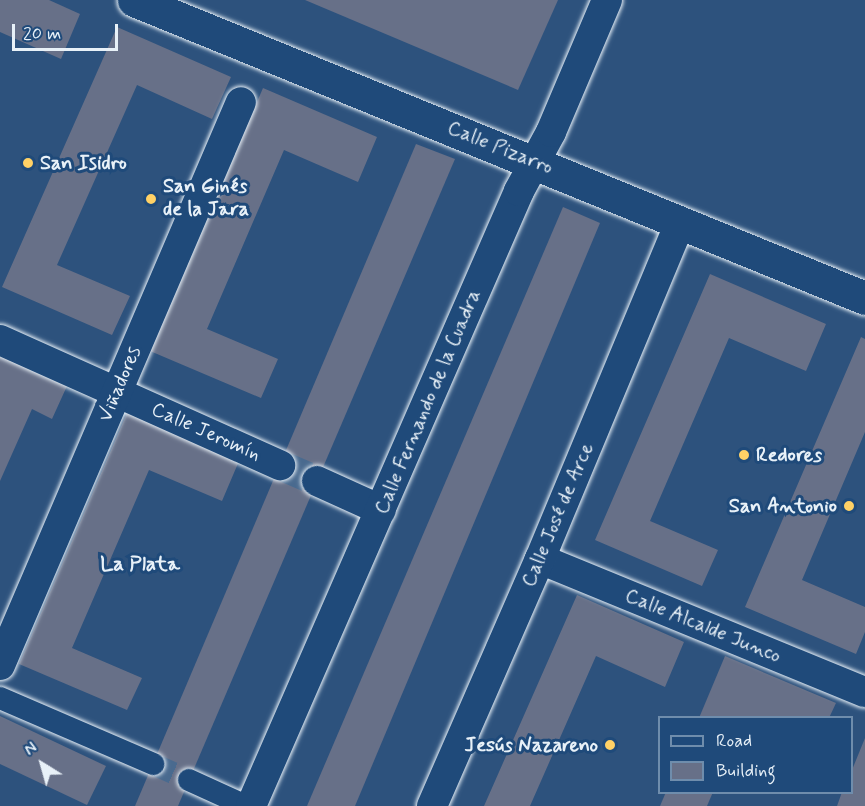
<!DOCTYPE html>
<html>
<head>
<meta charset="utf-8">
<style>
  body { margin:0 }
  #map { position:relative; width:865px; height:806px; overflow:hidden; background:#2d527d; font-family:Mynerve,sans-serif }
  div>[style] { position:absolute }
  .building>* { inset:0; background:#677088 }
  .pedestrian-tunnel>* { height:22px; margin-top:-11px; transform-origin:0; background:repeating-linear-gradient(90deg,#496a8f 0 22px,transparent 0 33px) }
  .minor-tunnel>* { height:30px; margin-top:-15px; transform-origin:0; background:repeating-linear-gradient(90deg,#496a8f 0 30px,transparent 0 45px) }
  .roads { filter:drop-shadow(0 0 2px #e8f1f8) drop-shadow(0 0 2px #e8f1f8) }
  .pedestrian>* { height:22px; margin:-11px; padding:0 11px; transform-origin:11px; border-radius:11px; background:#1f4a7a }
  .minor>* { height:30px; margin:-15px; padding:0 15px; transform-origin:15px; border-radius:15px; background:#1f4a7a }
  .tertiary>* { height:33px; margin:-16.5px; padding:0 16.5px; transform-origin:16.5px; border-radius:16.5px; background:#1f4a7a }
  .dots>* { width:16px; height:16px; translate:-50% -50%; box-sizing:border-box; border:3px solid #1f4a7a; border-radius:50% }
  span { translate:-50% -50%; white-space:nowrap; text-align:center; line-height:1.15; -webkit-text-stroke:6px #1f4a7a; paint-order:stroke }
  .street-label { font-size:20px; color:#e8f1f8 }
  .poi-label { font-size:20px; color:#e8f1f8; font-weight:700 }
  .left { translate:0 -50%; text-align:left }
  .right { translate:-100% -50%; text-align:right }
  .neighbourhood-label { font-size:21px; color:#e8f1f8; font-weight:700 }
  .legend { position:absolute; left:658px; top:716px; width:195px; height:78px; box-sizing:border-box; background:#1f4a7a; border:2px solid #6f8dac; margin:0; padding:8px 10px; list-style:none; font-size:18px; color:#e8f1f8 }
  .legend li { display:flex; align-items:center; gap:12px; height:30px }
  .legend b { width:30px; border:2px solid #6f8dac }
  .north { position:absolute; left:12px; top:734px; width:60px; height:60px; -webkit-text-stroke:4px #1f4a7a; paint-order:stroke; rotate:323deg; font-size:16px; font-weight:700; line-height:24px; text-align:center; color:#e8f1f8 }
  .north::after { content:''; display:block; margin:auto; width:21px; height:27px; background:#e8f1f8; clip-path:polygon(50% 0,100% 100%,50% 72%,0 100%) }
  .scale { position:absolute; left:12px; top:24px; width:106px; height:27px; box-sizing:border-box; border:3px solid #e8f1f8; border-top:0; padding-left:8px; font-size:18px; line-height:21px; white-space:nowrap; color:#e8f1f8; -webkit-text-stroke:4px #1f4a7a; paint-order:stroke }
</style>
</head>
<body>
<div id="map">
  <div class="building">
    <i style="clip-path:polygon(0 0,49px 0,80px 14px,61px 59px,0 32px)"></i>
    <i style="clip-path:polygon(305px 0,558px 0,518px 90px)"></i>
    <i style="clip-path:polygon(117px 27px,231px 77px,212px 119px,137px 85px,57px 265px,130px 296px,112px 335px,2px 287px)"></i>
    <i style="clip-path:polygon(263px 88px,377px 137px,358px 182px,284px 150px,207px 329px,278px 359px,261px 398px,150px 351px)"></i>
    <i style="clip-path:polygon(416px 144px,455px 159px,178px 806px,135px 806px)"></i>
    <i style="clip-path:polygon(563px 207px,600px 223px,355px 806px,307px 806px)"></i>
    <i style="clip-path:polygon(710px 274px,826px 324px,806px 371px,729px 338px,650px 521px,718px 550px,702px 586px,595px 540px)"></i>
    <i style="clip-path:polygon(861px 337px,865px 339px,865px 432px,802px 580px,865px 607px,865px 632px,856px 654px,745px 607px)"></i>
    <i style="clip-path:polygon(0 356px,67px 386px,52px 419px,32px 409px,0 481px)"></i>
    <i style="clip-path:polygon(130px 406px,242px 454px,222px 501px,149px 470px,72px 648px,142px 678px,127px 710px,19px 664px)"></i>
    <i style="clip-path:polygon(577px 595px,684px 642px,665px 687px,596px 656px,530px 806px,484px 806px)"></i>
    <i style="clip-path:polygon(725px 656px,836px 703px,829px 718px,699px 718px)"></i>
    <i style="clip-path:polygon(0 716px,106px 766px,87px 805px,0 764px)"></i>
    <i style="clip-path:polygon(865px 738px,865px 806px,837px 806px,842px 792px,852px 792px,852px 770px)"></i>
    <i style="clip-path:polygon(666px 792px,713px 792px,707px 806px,660px 806px)"></i>
  </div>
  <div class="pedestrian-tunnel">
    <i style="left:153px;top:764px;width:39px;rotate:24deg"></i>
  </div>
  <div class="minor-tunnel">
    <i style="left:280px;top:465px;width:40px;rotate:23.4deg"></i>
  </div>
  <div class="roads">
    <div class="pedestrian">
      <i style="left:0;top:698px;width:167px;rotate:23.3deg"></i>
      <i style="left:189px;top:780px;width:63px;rotate:24.5deg"></i>
    </div>
    <div class="minor">
      <i style="left:0;top:340px;width:307px;rotate:24.1deg"></i>
      <i style="left:317px;top:481px;width:70px;rotate:24.4deg"></i>
      <i style="left:540px;top:559px;width:351px;rotate:22.3deg"></i>
      <i style="left:0;top:665px;width:612px;rotate:-66.83deg"></i>
      <i style="left:251px;top:806px;width:671px;rotate:-66.45deg"></i>
      <i style="left:519px;top:191px;width:67px;rotate:-61.5deg"></i>
      <i style="left:551px;top:132px;width:143px;rotate:-67deg"></i>
      <i style="left:432px;top:806px;width:270px;rotate:-66.4deg"></i>
      <i style="left:540px;top:559px;width:365px;rotate:-67.4deg"></i>
    </div>
    <div class="tertiary">
      <i style="left:134px;top:0;width:789px;rotate:22.18deg"></i>
    </div>
  </div>
  <div class="dots">
    <i style="left:28px;top:163px;background:#ffd166"></i>
    <i style="left:151px;top:199px;background:#ffd166"></i>
    <i style="left:744px;top:455px;background:#ffd166"></i>
    <i style="left:849px;top:506px;background:#ffd166"></i>
    <i style="left:610px;top:745px;background:#ffd166"></i>
  </div>
  <div class="street-label">
    <span style="left:500px;top:148px;rotate:22deg">Calle Pizarro</span>
    <span style="left:120px;top:384px;rotate:-67deg">Viñadores</span>
    <span style="left:428px;top:402px;rotate:-67deg">Calle Fernando de la Cuadra</span>
    <span style="left:206px;top:432px;rotate:24deg">Calle Jeromín</span>
    <span style="left:558px;top:515px;rotate:-67deg">Calle José de Arce</span>
    <span style="left:703px;top:626px;rotate:22deg">Calle Alcalde Junco</span>
  </div>
  <div class="poi-label">
    <span class="left" style="left:40px;top:163px">San Isidro</span>
    <span class="left" style="left:163px;top:198px">San Ginés<br>de la Jara</span>
    <span class="left" style="left:756px;top:455px">Redores</span>
    <span class="right" style="left:837px;top:506px">San Antonio</span>
    <span class="right" style="left:598px;top:745px">Jesús Nazareno</span>
  </div>
  <div class="neighbourhood-label">
    <span style="left:140px;top:564px">La Plata</span>
  </div>
  <ul class="legend">
  <li><b style="height:8px;background:#1f4a7a"></b>Road</li>
  <li><b style="height:16px;background:#677088"></b>Building</li>
  </ul>
  <div class="north">N</div>
  <div class="scale">20 m</div>
</div>
</body>
</html>
